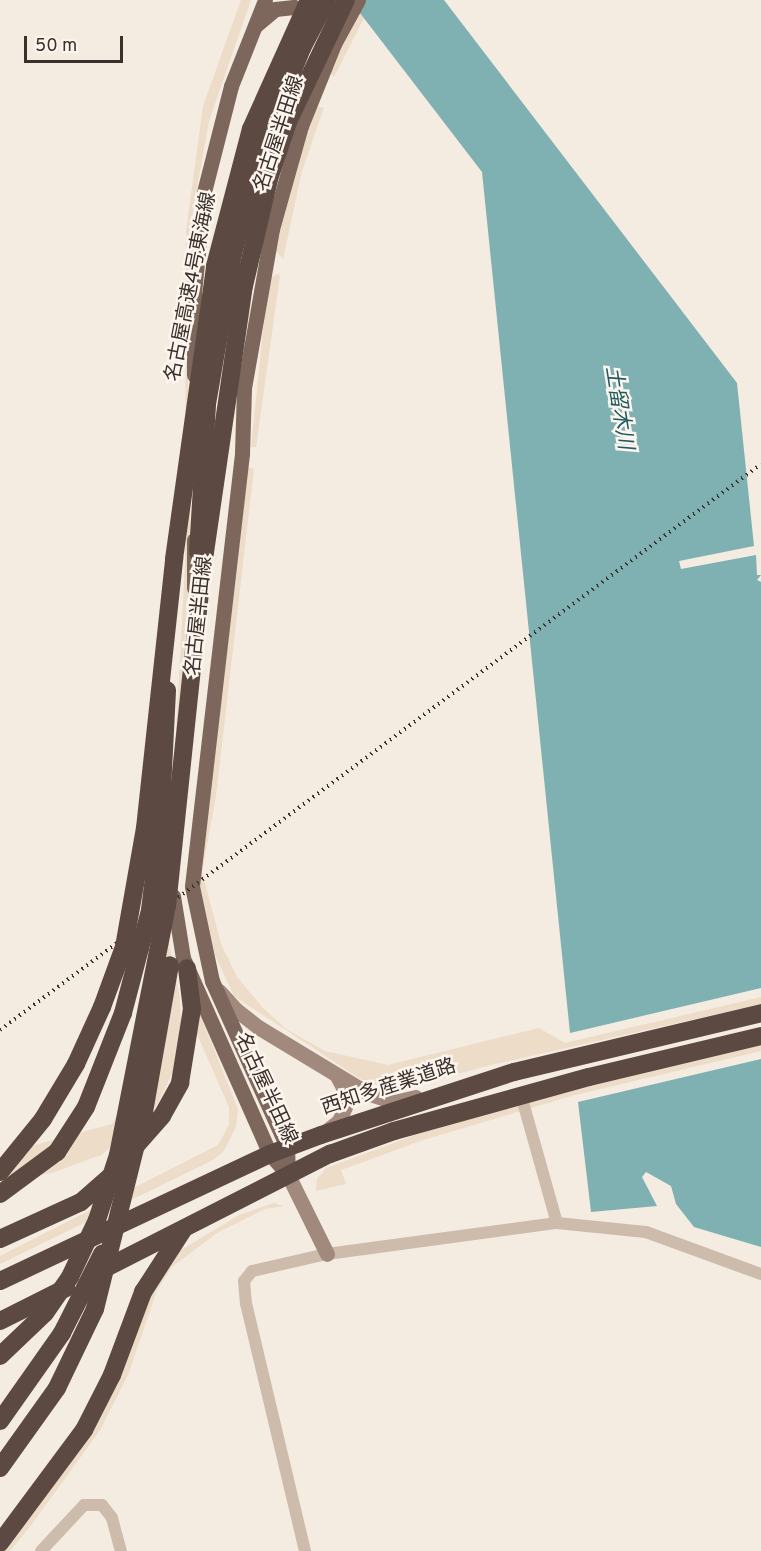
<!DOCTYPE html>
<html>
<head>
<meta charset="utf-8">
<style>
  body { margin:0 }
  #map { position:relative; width:761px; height:1551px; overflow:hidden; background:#f4ebe1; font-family:Overpass,"Noto Sans JP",sans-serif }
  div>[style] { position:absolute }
  .plaza>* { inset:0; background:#ecdcc8 }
  .water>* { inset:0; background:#7fb0b2 }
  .street>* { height:12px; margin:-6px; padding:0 6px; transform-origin:6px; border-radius:6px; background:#cdbbac }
  .secondary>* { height:15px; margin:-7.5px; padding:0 7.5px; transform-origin:7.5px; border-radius:7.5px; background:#a18a7d }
  .primary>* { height:15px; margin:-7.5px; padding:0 7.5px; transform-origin:7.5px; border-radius:7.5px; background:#7d675c }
  .highway>* { height:18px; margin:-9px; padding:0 9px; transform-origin:9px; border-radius:9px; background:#5c4a42 }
  .rail>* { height:4px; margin-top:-2px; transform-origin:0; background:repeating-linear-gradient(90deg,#3b302b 0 1.5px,transparent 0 6px) }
  .highway-bridge>* { height:18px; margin:-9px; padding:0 9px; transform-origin:9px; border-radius:9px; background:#5c4a42 }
  span { translate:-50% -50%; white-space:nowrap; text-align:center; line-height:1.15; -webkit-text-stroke:5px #fbf5ee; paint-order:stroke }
  .street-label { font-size:20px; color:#3b302b }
  .water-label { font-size:21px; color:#1f5a5e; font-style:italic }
  .scale { position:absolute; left:24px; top:36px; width:99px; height:27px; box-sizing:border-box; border:3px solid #3b302b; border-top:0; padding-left:8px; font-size:18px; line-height:21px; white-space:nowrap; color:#3b302b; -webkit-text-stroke:4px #fbf5ee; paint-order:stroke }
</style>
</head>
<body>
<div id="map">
  <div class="plaza">
    <i style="clip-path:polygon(241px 0,251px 0,209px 121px,192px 216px,187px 312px,191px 571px,175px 753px,185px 564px,186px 232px,203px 106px)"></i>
    <i style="clip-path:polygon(363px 0,368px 10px,334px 77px,329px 72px)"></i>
    <i style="clip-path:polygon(324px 107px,302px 171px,283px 259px,275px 250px,284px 207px,315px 108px)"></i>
    <i style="clip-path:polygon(277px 274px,280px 275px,256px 447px,251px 447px,266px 301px,271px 278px)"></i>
    <i style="clip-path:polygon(247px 467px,254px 469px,250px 503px,216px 796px,202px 872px,221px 944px,237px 977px,263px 1008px,286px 1029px,325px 1051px,388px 1065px,539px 1028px,565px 1043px,761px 997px,761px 1004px,491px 1065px,392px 1092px,362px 1080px,234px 996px,210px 944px,199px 878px)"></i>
    <i style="clip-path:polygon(167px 934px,180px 998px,181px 1027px,176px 1065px,159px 1101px,151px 1114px,101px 1155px,52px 1173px,0 1182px,0 1165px,24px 1148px,112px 1124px,126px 1101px)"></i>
    <i style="clip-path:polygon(198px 1010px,238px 1109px,236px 1127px,224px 1151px,213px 1160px,0 1264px,0 1256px,218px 1145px,229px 1125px,229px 1107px,197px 1034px)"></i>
    <i style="clip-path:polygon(761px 1044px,761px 1051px,575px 1095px,423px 1140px,341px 1170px,346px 1184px,316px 1191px,317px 1179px,326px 1168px,429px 1130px,498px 1108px)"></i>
    <i style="clip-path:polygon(274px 1203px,283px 1206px,265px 1209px,217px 1233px,172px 1267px,157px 1290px,128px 1375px,100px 1430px,32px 1524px,10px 1551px,2px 1551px,80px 1450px,126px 1362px,148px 1297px,176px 1253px,239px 1215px)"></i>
  </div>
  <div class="water">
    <i style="clip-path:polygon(350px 0,444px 0,737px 383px,754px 546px,679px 561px,681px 569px,756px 555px,757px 575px,761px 575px,757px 580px,761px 582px,761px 988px,570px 1033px,482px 172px)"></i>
    <i style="clip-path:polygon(761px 1059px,761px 1247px,694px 1227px,676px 1204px,671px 1186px,646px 1172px,642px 1177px,657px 1206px,591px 1212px,578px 1102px)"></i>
  </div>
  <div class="street">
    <i style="left:521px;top:1095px;width:133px;rotate:74.3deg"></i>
    <i style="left:41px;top:1551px;width:63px;rotate:-46.9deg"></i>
    <i style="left:84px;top:1505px;width:18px"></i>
    <i style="left:102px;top:1505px;width:16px;rotate:52deg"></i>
    <i style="left:112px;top:1518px;width:34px;rotate:75deg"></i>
    <i style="left:305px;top:1551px;width:254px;rotate:-103.4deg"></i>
    <i style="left:246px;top:1304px;width:23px;rotate:-95deg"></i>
    <i style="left:244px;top:1281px;width:13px;rotate:-51deg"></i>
    <i style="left:252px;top:1271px;width:77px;rotate:-12.8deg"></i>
    <i style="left:327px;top:1254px;width:232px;rotate:-7.7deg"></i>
    <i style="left:557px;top:1223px;width:89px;rotate:5.8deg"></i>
    <i style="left:646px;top:1232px;width:122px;rotate:20.1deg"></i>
  </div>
  <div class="secondary">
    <i style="left:219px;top:991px;width:24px;rotate:48deg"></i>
    <i style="left:235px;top:1009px;width:29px;rotate:38deg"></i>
    <i style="left:258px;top:1027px;width:127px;rotate:31.2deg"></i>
    <i style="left:367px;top:1093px;width:28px;rotate:18deg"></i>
    <i style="left:394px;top:1102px;width:22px;rotate:-13deg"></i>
    <i style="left:325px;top:1132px;width:18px;rotate:-38deg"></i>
    <i style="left:339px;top:1121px;width:15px;rotate:-67deg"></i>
    <i style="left:345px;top:1107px;width:16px;rotate:-90deg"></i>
    <i style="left:345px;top:1091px;width:17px;rotate:-118deg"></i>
    <i style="left:288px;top:1175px;width:88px;rotate:63.7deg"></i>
  </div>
  <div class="primary">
    <i style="left:255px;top:26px;width:26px;rotate:-40deg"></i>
    <i style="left:275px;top:9px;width:19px;rotate:-6deg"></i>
    <i style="left:294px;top:7px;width:22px;rotate:30deg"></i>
    <i style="left:194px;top:375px;width:82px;rotate:-90deg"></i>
    <i style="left:194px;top:293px;width:101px;rotate:-84.3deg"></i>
    <i style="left:204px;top:192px;width:109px;rotate:-75.7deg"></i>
    <i style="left:231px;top:86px;width:92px;rotate:-68.4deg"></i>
    <i style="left:194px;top:540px;width:48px;rotate:90deg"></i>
    <i style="left:173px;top:896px;width:63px;rotate:80.8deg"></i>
    <i style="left:183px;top:958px;width:214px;rotate:66.1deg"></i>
    <i style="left:270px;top:1154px;width:28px;rotate:49deg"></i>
    <i style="left:288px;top:1175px;width:28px;rotate:-92deg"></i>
    <i style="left:287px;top:1147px;width:182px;rotate:-114.3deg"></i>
    <i style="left:212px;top:981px;width:97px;rotate:-101.9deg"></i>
    <i style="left:192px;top:886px;width:436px;rotate:-83.4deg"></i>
    <i style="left:242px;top:453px;width:65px;rotate:-88.2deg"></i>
    <i style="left:244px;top:388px;width:161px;rotate:-80deg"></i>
    <i style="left:272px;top:229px;width:107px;rotate:-74.3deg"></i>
    <i style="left:301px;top:126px;width:88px;rotate:-68.1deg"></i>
    <i style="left:334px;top:44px;width:50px;rotate:-61.4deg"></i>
  </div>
  <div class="highway">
    <i style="left:198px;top:552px;width:148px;rotate:-86.5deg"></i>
    <i style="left:160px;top:829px;width:139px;rotate:-87.1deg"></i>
    <i style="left:133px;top:1149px;width:44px;rotate:-48.7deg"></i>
    <i style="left:162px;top:1116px;width:38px;rotate:-61deg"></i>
    <i style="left:180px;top:1083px;width:75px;rotate:-80.8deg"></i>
    <i style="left:192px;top:1009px;width:41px;rotate:-97deg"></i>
    <i style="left:0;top:1194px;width:71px;rotate:-36.4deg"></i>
    <i style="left:57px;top:1152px;width:54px;rotate:-57.2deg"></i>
    <i style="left:86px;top:1107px;width:101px;rotate:-68.5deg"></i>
    <i style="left:123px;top:1013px;width:67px;rotate:-75.3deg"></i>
    <i style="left:0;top:1239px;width:89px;rotate:-24.6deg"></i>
    <i style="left:81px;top:1202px;width:44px;rotate:-41.3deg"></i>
    <i style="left:96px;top:1273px;width:263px;rotate:-27deg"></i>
    <i style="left:330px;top:1154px;width:68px;rotate:-19.8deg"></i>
    <i style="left:394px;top:1131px;width:202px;rotate:-15.5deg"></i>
    <i style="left:589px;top:1077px;width:177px;rotate:-13.4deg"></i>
    <i style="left:0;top:1281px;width:298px;rotate:-25.2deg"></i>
    <i style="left:270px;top:1154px;width:54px;rotate:-20.4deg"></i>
    <i style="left:321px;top:1135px;width:203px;rotate:-18.1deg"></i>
    <i style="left:514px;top:1072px;width:254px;rotate:-13.4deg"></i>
    <i style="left:0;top:1321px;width:74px;rotate:-26.6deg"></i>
    <i style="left:0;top:1543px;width:141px;rotate:-53.4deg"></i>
    <i style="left:84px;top:1430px;width:62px;rotate:-63deg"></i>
    <i style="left:112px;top:1375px;width:89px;rotate:-69.5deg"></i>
    <i style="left:143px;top:1292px;width:74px;rotate:-57.2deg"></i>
  </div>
  <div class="rail">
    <i style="left:0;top:1030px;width:948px;rotate:-36.64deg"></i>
  </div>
  <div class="highway-bridge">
    <i style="left:207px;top:404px;width:152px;rotate:-80.2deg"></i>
    <i style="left:233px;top:254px;width:109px;rotate:-75.1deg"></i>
    <i style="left:261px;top:149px;width:109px;rotate:-67.9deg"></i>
    <i style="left:302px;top:48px;width:54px;rotate:-62.5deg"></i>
    <i style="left:140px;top:948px;width:39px;rotate:-75deg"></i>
    <i style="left:150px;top:910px;width:82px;rotate:-83deg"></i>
    <i style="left:0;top:1172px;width:68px;rotate:-50.9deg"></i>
    <i style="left:43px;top:1119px;width:64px;rotate:-59deg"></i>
    <i style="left:76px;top:1064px;width:63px;rotate:-65.5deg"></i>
    <i style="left:102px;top:1007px;width:64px;rotate:-69.9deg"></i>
    <i style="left:124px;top:947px;width:121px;rotate:-80deg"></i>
    <i style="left:145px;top:828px;width:271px;rotate:-83.8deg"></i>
    <i style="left:174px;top:559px;width:296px;rotate:-82deg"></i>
    <i style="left:215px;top:266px;width:142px;rotate:-75.3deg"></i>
    <i style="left:251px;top:129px;width:141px;rotate:-65.8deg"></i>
    <i style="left:0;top:1356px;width:62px;rotate:-43.7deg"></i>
    <i style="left:45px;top:1313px;width:44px;rotate:-55.2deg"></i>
    <i style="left:70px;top:1277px;width:63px;rotate:-64.7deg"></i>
    <i style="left:97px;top:1220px;width:68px;rotate:-72.1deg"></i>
    <i style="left:118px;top:1155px;width:254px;rotate:-78.9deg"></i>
    <i style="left:167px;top:906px;width:342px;rotate:-84deg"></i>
    <i style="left:203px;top:566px;width:283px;rotate:-81.7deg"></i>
    <i style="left:244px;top:286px;width:110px;rotate:-76.8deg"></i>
    <i style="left:269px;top:179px;width:60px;rotate:-71.6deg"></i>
    <i style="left:288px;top:122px;width:135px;rotate:-64.6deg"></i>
    <i style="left:0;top:1421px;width:108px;rotate:-54.8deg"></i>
    <i style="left:62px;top:1333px;width:89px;rotate:-63.1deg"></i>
    <i style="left:0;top:1468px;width:98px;rotate:-54.5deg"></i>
    <i style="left:57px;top:1388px;width:88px;rotate:-64.3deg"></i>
    <i style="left:95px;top:1309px;width:203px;rotate:-76deg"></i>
    <i style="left:144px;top:1112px;width:149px;rotate:-80deg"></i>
  </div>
  <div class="street-label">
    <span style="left:280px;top:134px;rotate:-72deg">名古屋半田線</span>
    <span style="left:192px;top:287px;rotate:-79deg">名古屋高速4号東海線</span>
    <span style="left:200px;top:616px;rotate:-84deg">名古屋半田線</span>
    <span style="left:389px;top:1088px;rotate:-18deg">西知多産業道路</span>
    <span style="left:265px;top:1089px;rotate:65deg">名古屋半田線</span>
  </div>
  <div class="water-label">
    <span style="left:618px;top:408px;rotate:81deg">土留木川</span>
  </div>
  <div class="scale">50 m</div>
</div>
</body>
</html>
